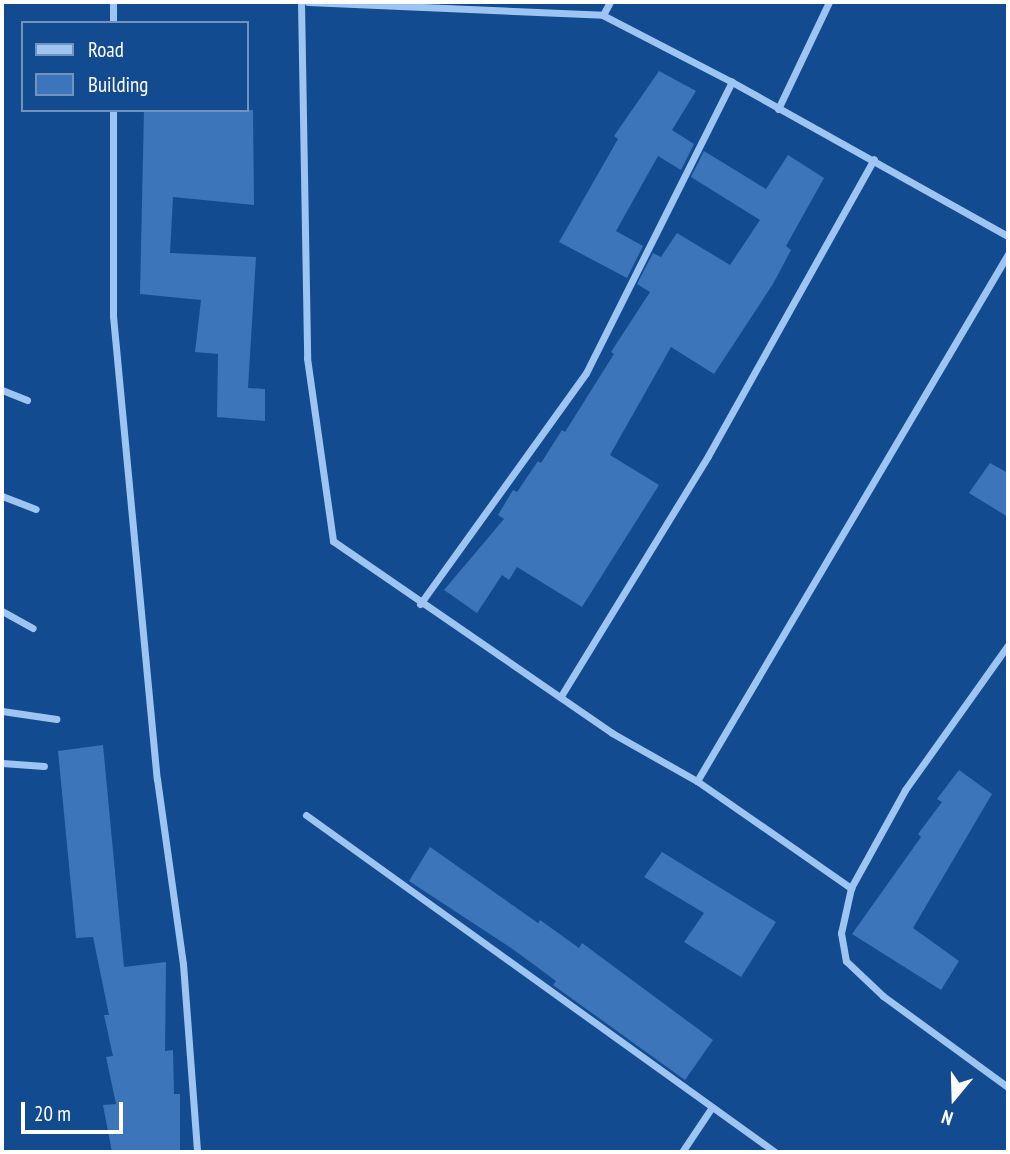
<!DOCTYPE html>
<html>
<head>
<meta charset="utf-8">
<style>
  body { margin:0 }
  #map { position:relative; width:1010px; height:1154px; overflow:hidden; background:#134b90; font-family:"PT Sans Narrow",sans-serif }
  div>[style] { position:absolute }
  .building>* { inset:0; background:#3c75b9 }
  .street>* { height:7px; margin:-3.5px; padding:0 3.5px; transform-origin:3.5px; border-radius:3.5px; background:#9ec5f1 }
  span { translate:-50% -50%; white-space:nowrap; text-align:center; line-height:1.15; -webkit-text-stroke:5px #134b90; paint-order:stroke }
  .frame { position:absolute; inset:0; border:4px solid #fff; pointer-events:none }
  .legend { position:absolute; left:21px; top:21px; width:228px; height:91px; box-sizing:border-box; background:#134b90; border:2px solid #7193bc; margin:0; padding:9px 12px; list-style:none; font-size:21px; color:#fff }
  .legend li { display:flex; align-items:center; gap:14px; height:35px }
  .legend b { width:35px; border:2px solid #7193bc }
  .north { position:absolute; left:919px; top:1063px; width:70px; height:70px; -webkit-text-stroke:5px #134b90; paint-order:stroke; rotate:199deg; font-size:19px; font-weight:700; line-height:28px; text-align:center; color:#fff }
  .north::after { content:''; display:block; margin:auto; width:24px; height:32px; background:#fff; clip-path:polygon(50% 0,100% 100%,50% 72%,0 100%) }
  .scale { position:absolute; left:21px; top:1102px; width:102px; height:32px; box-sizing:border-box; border:4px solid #fff; border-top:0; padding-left:9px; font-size:21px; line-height:24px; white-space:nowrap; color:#fff; -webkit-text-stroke:5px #134b90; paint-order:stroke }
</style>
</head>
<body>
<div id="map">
  <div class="building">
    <i style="clip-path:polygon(659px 71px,696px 91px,672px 130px,694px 144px,681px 170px,658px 156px,616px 231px,643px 246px,627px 278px,559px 242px,618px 139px,614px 136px)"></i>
    <i style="clip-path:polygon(144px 110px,253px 110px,254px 205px,173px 197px,170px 253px,256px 257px,248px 388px,265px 389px,265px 421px,217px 417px,218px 354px,195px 352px,201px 300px,140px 294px)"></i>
    <i style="clip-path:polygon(704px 151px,766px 189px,788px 155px,824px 178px,786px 246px,791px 250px,773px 284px,714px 374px,671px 347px,610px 455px,659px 485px,582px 607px,517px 567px,509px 580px,502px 575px,477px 613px,444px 590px,504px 519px,498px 515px,513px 490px,517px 492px,538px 461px,541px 463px,562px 430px,565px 432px,614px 354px,611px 352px,650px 292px,637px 284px,653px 253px,661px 257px,677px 233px,730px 265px,760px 220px,691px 177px)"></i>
    <i style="clip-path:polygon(990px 463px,1008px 473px,1008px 517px,969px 493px)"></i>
    <i style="clip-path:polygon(103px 745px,124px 967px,166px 962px,165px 1051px,173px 1050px,174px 1094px,180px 1094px,180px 1152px,112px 1152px,103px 1105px,116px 1104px,106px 1057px,113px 1056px,104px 1015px,109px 1015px,93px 937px,76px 938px,58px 751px)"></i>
    <i style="clip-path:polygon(959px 770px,992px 794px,913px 928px,959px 961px,941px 990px,852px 934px,921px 837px,918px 834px,942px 802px,937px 799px)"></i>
    <i style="clip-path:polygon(430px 847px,538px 923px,540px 920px,579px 948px,582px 943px,713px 1040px,685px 1080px,553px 985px,556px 981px,514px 950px,409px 881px)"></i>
    <i style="clip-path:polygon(662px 852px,776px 922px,741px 977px,684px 942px,704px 913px,644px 877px)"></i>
  </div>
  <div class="street">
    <i style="left:301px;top:2px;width:356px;rotate:89deg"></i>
    <i style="left:307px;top:358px;width:185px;rotate:81.9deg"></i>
    <i style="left:333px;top:541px;width:339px;rotate:34.5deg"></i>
    <i style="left:612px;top:733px;width:98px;rotate:29.5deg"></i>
    <i style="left:697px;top:781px;width:188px;rotate:34.8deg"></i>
    <i style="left:308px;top:2px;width:295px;rotate:2.5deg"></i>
    <i style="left:603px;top:15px;width:15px;rotate:-62deg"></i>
    <i style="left:113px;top:23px;width:21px;rotate:-90deg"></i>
    <i style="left:732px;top:82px;width:316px;rotate:29.2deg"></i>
    <i style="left:778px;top:109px;width:119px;rotate:-64.5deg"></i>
    <i style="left:113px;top:110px;width:206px;rotate:90deg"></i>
    <i style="left:113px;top:316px;width:465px;rotate:84.6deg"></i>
    <i style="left:157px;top:779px;width:187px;rotate:82deg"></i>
    <i style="left:183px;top:964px;width:189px;rotate:85.7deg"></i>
    <i style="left:2px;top:390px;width:27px;rotate:22deg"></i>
    <i style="left:2px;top:496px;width:36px;rotate:21deg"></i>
    <i style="left:420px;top:604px;width:284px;rotate:-54.3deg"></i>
    <i style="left:586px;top:373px;width:326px;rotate:-63.4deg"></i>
    <i style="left:732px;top:82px;width:145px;rotate:-152.6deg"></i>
    <i style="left:2px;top:611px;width:35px;rotate:29deg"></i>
    <i style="left:1008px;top:645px;width:178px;rotate:125.4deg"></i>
    <i style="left:905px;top:790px;width:112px;rotate:118.9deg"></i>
    <i style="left:851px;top:888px;width:46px;rotate:102.5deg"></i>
    <i style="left:841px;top:933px;width:28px;rotate:80deg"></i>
    <i style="left:846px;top:961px;width:51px;rotate:43.4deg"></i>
    <i style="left:883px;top:996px;width:155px;rotate:36.1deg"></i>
    <i style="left:561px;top:696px;width:281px;rotate:-58.5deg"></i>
    <i style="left:708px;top:456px;width:340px;rotate:-60.8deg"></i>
    <i style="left:2px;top:711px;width:55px;rotate:8.4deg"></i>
    <i style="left:2px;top:763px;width:42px;rotate:4.1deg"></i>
    <i style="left:697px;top:781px;width:612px;rotate:-59.45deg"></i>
    <i style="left:306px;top:815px;width:578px;rotate:35.7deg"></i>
    <i style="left:682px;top:1152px;width:54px;rotate:-56.3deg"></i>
  </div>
  <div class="frame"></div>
  <ul class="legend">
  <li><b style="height:9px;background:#9ec5f1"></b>Road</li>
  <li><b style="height:19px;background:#3c75b9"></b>Building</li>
  </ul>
  <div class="north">N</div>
  <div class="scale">20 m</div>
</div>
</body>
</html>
